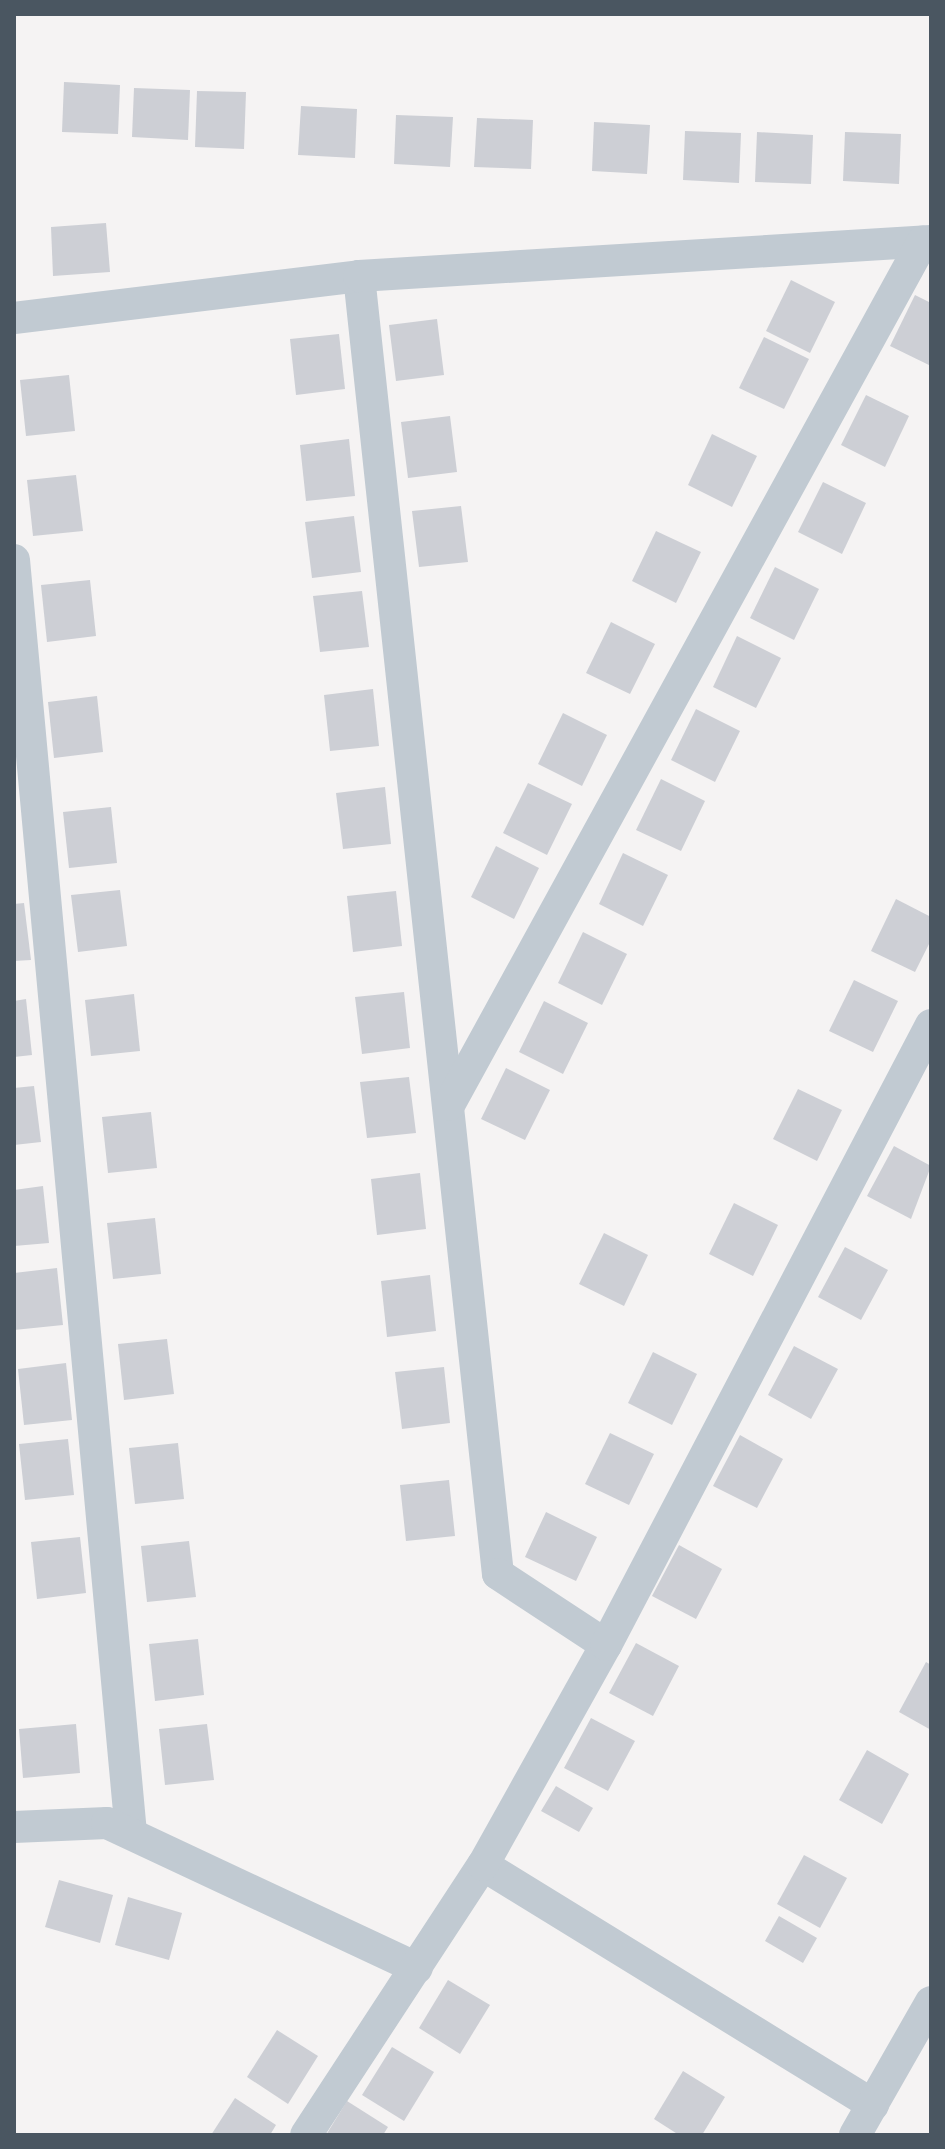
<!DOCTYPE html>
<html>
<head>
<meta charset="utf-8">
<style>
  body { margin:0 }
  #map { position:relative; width:945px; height:2149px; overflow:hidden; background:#f5f3f3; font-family:"Golos Text",sans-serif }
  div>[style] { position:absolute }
  .building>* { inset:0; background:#cdcfd5 }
  .street>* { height:32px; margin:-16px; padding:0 16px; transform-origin:16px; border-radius:16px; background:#c1cad2 }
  span { translate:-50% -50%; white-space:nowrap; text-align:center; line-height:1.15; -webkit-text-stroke:6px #fff; paint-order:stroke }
  .frame { position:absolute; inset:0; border:16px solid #4a5661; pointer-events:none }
</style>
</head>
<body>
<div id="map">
  <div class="building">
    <i style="clip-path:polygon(64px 82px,120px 85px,118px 134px,62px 132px)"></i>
    <i style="clip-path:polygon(134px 88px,190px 90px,188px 140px,132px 137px)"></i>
    <i style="clip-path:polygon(197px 91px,246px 92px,244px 149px,195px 147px)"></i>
    <i style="clip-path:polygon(301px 106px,357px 109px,355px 158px,298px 155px)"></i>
    <i style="clip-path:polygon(396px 115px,453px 117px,450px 167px,394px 164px)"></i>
    <i style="clip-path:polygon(477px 118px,533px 120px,531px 169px,474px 167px)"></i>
    <i style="clip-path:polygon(594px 122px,650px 125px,647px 174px,592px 171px)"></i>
    <i style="clip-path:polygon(685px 131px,741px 133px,739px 183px,683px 180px)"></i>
    <i style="clip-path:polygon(757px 132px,813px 135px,811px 184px,755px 182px)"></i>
    <i style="clip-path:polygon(845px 132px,901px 134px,899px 184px,843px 181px)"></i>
    <i style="clip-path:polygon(106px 223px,110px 272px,53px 276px,51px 227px)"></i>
    <i style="clip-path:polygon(791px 280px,835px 302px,810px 353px,766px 331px)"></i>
    <i style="clip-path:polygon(915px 295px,931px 303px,931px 366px,890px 346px)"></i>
    <i style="clip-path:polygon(437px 319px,444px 375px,396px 381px,389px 325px)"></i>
    <i style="clip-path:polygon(339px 334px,345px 389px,296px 395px,290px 339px)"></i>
    <i style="clip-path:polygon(764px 337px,809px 359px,784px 409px,739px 388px)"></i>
    <i style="clip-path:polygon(69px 375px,75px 431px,26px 436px,20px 380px)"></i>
    <i style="clip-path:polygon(866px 395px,909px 416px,885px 467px,841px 445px)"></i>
    <i style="clip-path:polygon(450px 416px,457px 472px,408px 478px,401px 422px)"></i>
    <i style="clip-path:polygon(712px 434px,757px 456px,732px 507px,688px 485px)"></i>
    <i style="clip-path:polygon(349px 439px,355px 496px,306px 501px,300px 445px)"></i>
    <i style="clip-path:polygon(76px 475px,83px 531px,33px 536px,27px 480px)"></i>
    <i style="clip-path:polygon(823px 482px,866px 503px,842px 554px,798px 532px)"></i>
    <i style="clip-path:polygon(461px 506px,468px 562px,419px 567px,412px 511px)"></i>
    <i style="clip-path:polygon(354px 516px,361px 572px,312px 578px,305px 522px)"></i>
    <i style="clip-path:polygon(656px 531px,701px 552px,676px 603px,632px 581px)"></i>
    <i style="clip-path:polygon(775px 567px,819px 589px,794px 640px,750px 618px)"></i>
    <i style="clip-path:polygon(90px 580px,96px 636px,47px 642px,41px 585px)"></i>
    <i style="clip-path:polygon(362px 591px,369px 647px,320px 652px,313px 596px)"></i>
    <i style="clip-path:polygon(611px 622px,655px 644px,630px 694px,586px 673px)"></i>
    <i style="clip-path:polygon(737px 636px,781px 658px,756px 708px,713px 687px)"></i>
    <i style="clip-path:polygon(373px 689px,379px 746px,330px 751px,324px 695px)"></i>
    <i style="clip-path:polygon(97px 696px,103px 752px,54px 758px,48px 702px)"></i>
    <i style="clip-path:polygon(696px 709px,740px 731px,715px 782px,671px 760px)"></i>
    <i style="clip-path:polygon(563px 713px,607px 735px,582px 786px,538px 764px)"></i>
    <i style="clip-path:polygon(661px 779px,705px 801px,681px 851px,636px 830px)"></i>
    <i style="clip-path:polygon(528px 783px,572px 804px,547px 855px,503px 833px)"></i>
    <i style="clip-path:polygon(385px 787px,391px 844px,343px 849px,336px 793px)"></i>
    <i style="clip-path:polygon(111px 807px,117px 863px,69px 868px,63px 812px)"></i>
    <i style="clip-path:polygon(496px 846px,539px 868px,514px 919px,471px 897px)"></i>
    <i style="clip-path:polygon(623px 853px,668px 875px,643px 926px,599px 904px)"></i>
    <i style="clip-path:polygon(120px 890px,127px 946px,78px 952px,71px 895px)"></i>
    <i style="clip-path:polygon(396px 891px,402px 946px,353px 952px,347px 896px)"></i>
    <i style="clip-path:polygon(896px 899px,931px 917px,931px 940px,915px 972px,871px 951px)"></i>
    <i style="clip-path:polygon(24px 903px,31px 960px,14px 961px,14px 904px)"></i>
    <i style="clip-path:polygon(583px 932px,627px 954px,602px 1005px,558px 983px)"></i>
    <i style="clip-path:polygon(854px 980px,898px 1001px,873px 1052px,829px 1031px)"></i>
    <i style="clip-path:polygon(404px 992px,410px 1048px,362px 1054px,355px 997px)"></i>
    <i style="clip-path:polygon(134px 994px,140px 1051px,91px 1056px,85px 1000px)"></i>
    <i style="clip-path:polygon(26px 999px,32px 1055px,14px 1057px,14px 1001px)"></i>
    <i style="clip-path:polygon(544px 1001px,588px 1023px,563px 1074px,519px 1052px)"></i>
    <i style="clip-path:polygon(506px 1068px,550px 1090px,525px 1140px,481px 1119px)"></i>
    <i style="clip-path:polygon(409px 1077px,416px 1133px,367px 1138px,360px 1082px)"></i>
    <i style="clip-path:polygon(34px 1086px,41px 1142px,14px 1145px,14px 1088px)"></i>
    <i style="clip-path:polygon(798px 1089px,842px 1110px,817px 1161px,773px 1139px)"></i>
    <i style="clip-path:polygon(151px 1112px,157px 1168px,108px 1173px,102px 1117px)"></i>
    <i style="clip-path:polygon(894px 1146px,931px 1166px,911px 1219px,867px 1196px)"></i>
    <i style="clip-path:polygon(420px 1173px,426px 1229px,377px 1235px,371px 1179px)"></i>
    <i style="clip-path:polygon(43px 1186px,49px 1243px,14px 1246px,14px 1190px)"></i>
    <i style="clip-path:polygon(734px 1203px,778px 1225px,753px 1276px,709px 1254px)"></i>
    <i style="clip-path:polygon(155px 1218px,161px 1274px,113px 1279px,107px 1223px)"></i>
    <i style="clip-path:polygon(604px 1233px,648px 1255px,624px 1306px,579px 1284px)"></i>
    <i style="clip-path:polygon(845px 1247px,888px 1270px,861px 1320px,818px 1297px)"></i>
    <i style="clip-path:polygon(57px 1268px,63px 1325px,14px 1330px,14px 1273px)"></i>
    <i style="clip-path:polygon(430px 1275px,436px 1331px,387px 1337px,381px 1281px)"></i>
    <i style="clip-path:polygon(167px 1339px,174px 1394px,124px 1400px,118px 1344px)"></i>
    <i style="clip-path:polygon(794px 1346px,838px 1369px,811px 1419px,768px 1395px)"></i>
    <i style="clip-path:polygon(653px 1352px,697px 1374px,672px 1425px,628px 1403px)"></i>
    <i style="clip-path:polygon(66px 1363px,72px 1420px,24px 1425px,18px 1369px)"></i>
    <i style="clip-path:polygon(444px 1367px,450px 1423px,402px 1429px,395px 1372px)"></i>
    <i style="clip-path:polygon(610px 1433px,654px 1454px,629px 1505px,585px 1484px)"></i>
    <i style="clip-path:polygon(740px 1435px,783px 1459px,757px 1508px,713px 1486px)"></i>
    <i style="clip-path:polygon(68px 1439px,74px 1495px,25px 1500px,19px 1444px)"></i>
    <i style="clip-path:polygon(178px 1443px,184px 1499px,135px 1504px,129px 1448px)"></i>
    <i style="clip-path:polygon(449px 1480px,455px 1536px,406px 1541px,400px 1485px)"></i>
    <i style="clip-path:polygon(546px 1512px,597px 1537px,576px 1581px,525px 1557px)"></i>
    <i style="clip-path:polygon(80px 1537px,86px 1593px,37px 1599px,31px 1542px)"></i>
    <i style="clip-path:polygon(189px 1541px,196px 1597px,147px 1602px,141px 1546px)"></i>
    <i style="clip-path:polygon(679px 1545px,722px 1569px,696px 1619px,652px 1596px)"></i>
    <i style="clip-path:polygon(198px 1639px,204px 1695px,155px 1701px,149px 1644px)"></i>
    <i style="clip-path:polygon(636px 1643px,679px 1666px,653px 1716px,609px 1693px)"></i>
    <i style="clip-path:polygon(926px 1662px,931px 1665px,931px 1730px,899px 1712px)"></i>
    <i style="clip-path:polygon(591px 1718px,635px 1741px,608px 1791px,564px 1768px)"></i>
    <i style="clip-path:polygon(76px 1724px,80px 1773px,23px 1778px,19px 1729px)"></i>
    <i style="clip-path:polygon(207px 1724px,214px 1780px,165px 1785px,159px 1729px)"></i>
    <i style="clip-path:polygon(867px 1750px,909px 1774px,882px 1824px,839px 1800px)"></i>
    <i style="clip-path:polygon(556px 1786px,593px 1808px,579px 1832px,541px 1811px)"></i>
    <i style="clip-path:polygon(804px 1855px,847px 1878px,820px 1928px,777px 1904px)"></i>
    <i style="clip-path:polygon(59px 1880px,113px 1895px,100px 1943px,45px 1927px)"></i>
    <i style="clip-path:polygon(128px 1897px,182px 1913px,169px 1960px,115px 1945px)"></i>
    <i style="clip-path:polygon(779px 1916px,817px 1938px,803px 1963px,765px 1941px)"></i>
    <i style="clip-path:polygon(448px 1980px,490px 2005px,460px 2054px,419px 2028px)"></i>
    <i style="clip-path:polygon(277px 2030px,318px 2056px,288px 2104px,247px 2077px)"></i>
    <i style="clip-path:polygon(392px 2047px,434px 2072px,404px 2121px,362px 2095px)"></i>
    <i style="clip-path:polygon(683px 2071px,725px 2097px,702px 2135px,679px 2135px,654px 2119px)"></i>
    <i style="clip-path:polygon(235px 2098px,276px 2125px,270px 2135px,211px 2135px)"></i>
    <i style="clip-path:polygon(347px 2101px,388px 2127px,383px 2135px,326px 2135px)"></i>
  </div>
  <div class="street">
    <i style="left:359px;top:276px;width:1305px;rotate:83.89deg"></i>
    <i style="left:498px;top:1574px;width:129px;rotate:33.3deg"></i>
    <i style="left:14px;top:318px;width:348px;rotate:-6.9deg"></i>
    <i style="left:359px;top:276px;width:573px;rotate:-3.5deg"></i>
    <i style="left:14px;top:560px;width:1278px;rotate:84.75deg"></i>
    <i style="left:449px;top:1105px;width:985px;rotate:-61.25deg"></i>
    <i style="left:14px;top:1827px;width:93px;rotate:-2.5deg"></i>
    <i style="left:107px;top:1823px;width:342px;rotate:25.1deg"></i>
    <i style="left:483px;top:1865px;width:458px;rotate:31.6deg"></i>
    <i style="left:306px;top:2135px;width:323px;rotate:-56.8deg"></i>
    <i style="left:483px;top:1865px;width:252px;rotate:-60.8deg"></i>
    <i style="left:606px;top:1645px;width:700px;rotate:-62.34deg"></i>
    <i style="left:855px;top:2135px;width:153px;rotate:-60.3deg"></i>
  </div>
  <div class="frame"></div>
</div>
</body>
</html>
